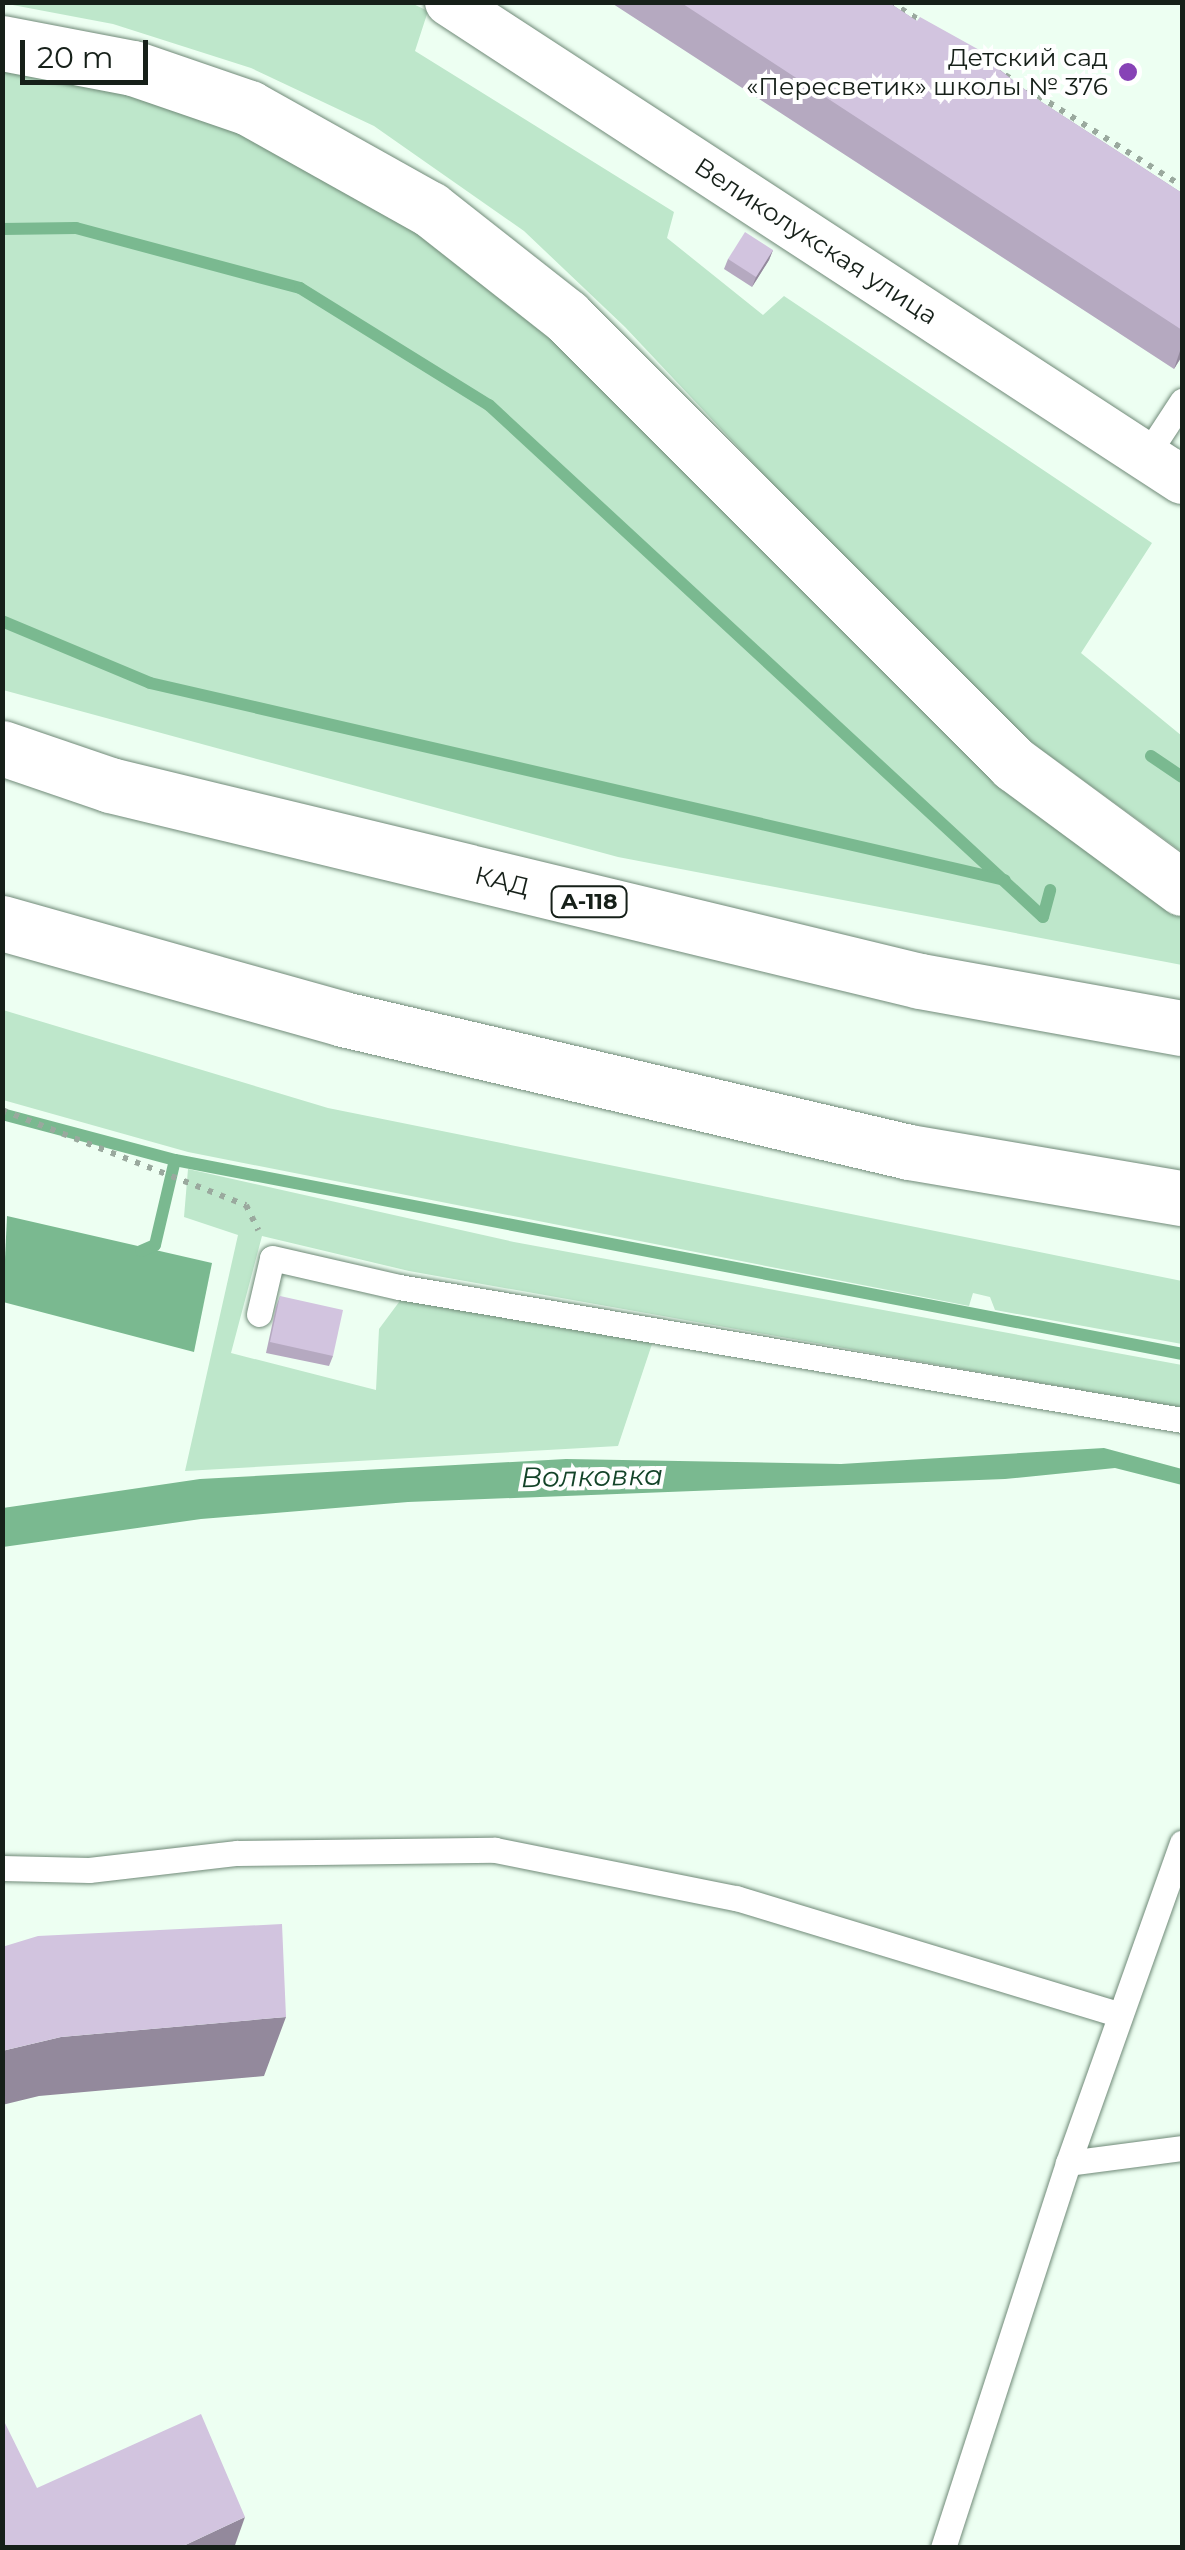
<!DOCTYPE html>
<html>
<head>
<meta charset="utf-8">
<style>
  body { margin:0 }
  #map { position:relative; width:1185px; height:2550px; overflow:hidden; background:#edfff2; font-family:Montserrat,sans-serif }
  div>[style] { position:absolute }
  .green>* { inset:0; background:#bee7cb }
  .water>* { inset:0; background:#7ab990 }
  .stream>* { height:12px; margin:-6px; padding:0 6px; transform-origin:6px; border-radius:6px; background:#7ab990 }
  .path>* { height:6px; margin-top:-3px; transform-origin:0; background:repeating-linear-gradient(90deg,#9aa99e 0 5px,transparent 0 13px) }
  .roads { filter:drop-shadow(0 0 2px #708a78) drop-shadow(0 0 2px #708a78) }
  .service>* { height:25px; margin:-12.5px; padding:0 12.5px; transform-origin:12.5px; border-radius:12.5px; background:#fff }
  .minor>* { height:48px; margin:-24px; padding:0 24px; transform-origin:24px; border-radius:24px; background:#fff }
  .motorway>* { height:55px; margin:-27.5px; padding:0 27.5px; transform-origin:27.5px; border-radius:27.5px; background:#fff }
  .wall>* { inset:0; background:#b5a9c0 }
  .shaded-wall>* { inset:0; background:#93899c }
  .building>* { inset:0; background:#d2c4df }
  .dots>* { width:28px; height:28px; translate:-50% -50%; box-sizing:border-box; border:5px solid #fff; border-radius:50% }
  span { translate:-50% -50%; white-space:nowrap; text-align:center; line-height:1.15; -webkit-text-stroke:8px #fff; paint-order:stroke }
  .shield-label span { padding:2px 8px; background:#fff; border:2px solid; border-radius:8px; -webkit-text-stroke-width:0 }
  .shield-label { font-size:22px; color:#162019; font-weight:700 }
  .poi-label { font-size:25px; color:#162019 }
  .right { translate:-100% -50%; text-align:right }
  .street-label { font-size:25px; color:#162019 }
  .water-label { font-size:28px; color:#144429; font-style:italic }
  .frame { position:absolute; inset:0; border:5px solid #162019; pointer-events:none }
  .scale { position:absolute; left:20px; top:40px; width:128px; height:45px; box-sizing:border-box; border:5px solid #162019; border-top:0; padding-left:12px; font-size:30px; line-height:35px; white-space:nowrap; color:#162019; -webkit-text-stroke:8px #fff; paint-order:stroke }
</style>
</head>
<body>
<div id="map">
  <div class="green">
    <i style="clip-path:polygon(409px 2px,428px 11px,415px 51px,674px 212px,667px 238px,763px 315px,784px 296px,1152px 543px,1081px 653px,1182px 736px,1182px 852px,1035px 745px,915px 635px,625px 327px,524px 231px,374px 126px,251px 68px,113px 24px,2px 3px)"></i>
    <i style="clip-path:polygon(3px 65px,125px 87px,291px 149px,464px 260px,1182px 914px,1182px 965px,618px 857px,3px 690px)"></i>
    <i style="clip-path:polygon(3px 1010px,328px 1108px,1182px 1281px,1182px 1344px,995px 1310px,990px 1297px,973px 1293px,969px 1306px,188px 1152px,3px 1100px)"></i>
    <i style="clip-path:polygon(188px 1169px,514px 1242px,1182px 1365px,1182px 1408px,409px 1271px,262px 1236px,231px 1353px,376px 1390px,379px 1329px,402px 1298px,655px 1335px,618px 1446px,185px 1471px,238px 1235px,184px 1217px)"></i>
  </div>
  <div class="water">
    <i style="clip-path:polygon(7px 1216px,212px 1263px,194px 1352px,3px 1302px)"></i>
    <i style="clip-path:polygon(1104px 1448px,1182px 1469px,1182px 1485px,1115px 1468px,1005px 1479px,408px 1502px,201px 1519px,3px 1547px,3px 1508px,200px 1479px,566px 1459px,841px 1464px)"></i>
  </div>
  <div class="stream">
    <i style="left:2px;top:229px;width:74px;rotate:-0.8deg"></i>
    <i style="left:76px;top:228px;width:232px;rotate:15deg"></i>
    <i style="left:300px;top:288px;width:222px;rotate:31.8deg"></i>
    <i style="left:489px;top:405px;width:754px;rotate:42.74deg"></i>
    <i style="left:1043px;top:917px;width:28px;rotate:-75deg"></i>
    <i style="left:2px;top:621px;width:160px;rotate:22.7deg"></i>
    <i style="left:150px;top:683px;width:877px;rotate:12.98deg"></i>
    <i style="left:1151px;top:756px;width:37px;rotate:34deg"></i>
    <i style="left:2px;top:1114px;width:179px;rotate:14.9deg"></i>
    <i style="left:175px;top:1160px;width:1026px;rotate:10.9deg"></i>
    <i style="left:141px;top:1251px;width:15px;rotate:-23deg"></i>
    <i style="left:155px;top:1245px;width:87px;rotate:-76.8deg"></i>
  </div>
  <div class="path">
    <i style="left:890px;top:2px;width:39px;rotate:32deg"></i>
    <i style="left:1005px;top:75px;width:209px;rotate:32.1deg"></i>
    <i style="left:2px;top:1110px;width:262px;rotate:21.3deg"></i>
    <i style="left:246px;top:1205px;width:28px;rotate:64deg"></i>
  </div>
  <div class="roads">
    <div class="service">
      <i style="left:1146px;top:456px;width:66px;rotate:-56.8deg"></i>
      <i style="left:259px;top:1314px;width:57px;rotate:-76.9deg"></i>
      <i style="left:272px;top:1258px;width:130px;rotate:12.9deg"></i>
      <i style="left:399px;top:1287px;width:794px;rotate:9.64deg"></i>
      <i style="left:2px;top:1868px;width:87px;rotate:1.3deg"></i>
      <i style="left:89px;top:1870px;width:149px;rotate:-6.6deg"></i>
      <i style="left:237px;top:1853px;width:258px;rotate:-0.7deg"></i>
      <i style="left:495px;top:1850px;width:246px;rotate:11.3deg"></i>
      <i style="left:736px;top:1898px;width:401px;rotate:16.9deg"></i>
      <i style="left:1068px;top:2163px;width:115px;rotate:-7.5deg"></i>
      <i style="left:943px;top:2548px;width:405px;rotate:-72deg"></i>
      <i style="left:1068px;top:2163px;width:340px;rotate:-70.4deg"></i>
    </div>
    <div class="minor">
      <i style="left:449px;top:2px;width:875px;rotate:33.11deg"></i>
    </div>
    <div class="motorway">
      <i style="left:2px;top:43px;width:133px;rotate:10.8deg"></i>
      <i style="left:133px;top:68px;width:123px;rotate:19deg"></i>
      <i style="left:249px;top:108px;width:207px;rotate:29.2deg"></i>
      <i style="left:430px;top:209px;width:173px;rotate:38.2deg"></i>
      <i style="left:566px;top:316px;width:634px;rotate:45deg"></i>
      <i style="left:1014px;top:764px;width:209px;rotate:36.4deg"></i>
      <i style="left:2px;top:748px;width:114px;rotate:18.9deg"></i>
      <i style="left:110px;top:785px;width:833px;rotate:13.6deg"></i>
      <i style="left:920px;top:981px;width:266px;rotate:10.2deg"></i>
      <i style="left:2px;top:923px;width:354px;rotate:15.7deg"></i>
      <i style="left:343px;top:1019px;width:581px;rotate:13.22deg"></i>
      <i style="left:909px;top:1152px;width:277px;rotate:9.6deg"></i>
    </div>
  </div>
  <div class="wall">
    <i style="clip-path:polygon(610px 2px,888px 2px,917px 21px,1001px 62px,999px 69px,1037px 99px,1182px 193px,1182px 356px,1174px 369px)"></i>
    <i style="clip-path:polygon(773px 250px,769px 260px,752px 287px,724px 269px,728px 259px)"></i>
    <i style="clip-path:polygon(280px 1296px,333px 1356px,329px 1366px,266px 1353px,276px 1307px)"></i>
  </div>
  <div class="shaded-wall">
    <i style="clip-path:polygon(773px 250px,769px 260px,752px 287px,756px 277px)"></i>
    <i style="clip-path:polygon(1182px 345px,1182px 356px,1174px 369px)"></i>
    <i style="clip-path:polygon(286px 2017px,264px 2076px,39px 2096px,2px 2105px,2px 2051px,61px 2037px)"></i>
    <i style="clip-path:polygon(245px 2517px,234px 2548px,179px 2548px)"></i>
  </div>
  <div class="building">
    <i style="clip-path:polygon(680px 2px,888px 2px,917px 21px,920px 17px,1001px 62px,997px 68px,1037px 99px,1182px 193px,1182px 330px)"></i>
    <i style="clip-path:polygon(745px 232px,773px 250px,756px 277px,728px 259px)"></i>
    <i style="clip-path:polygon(280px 1296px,343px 1310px,333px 1356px,270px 1342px)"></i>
    <i style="clip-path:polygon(282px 1924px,286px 2017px,61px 2037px,2px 2051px,2px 1947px,38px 1936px)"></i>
    <i style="clip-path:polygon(201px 2414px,245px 2517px,179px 2548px,2px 2548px,2px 2417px,37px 2488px)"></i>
  </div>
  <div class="dots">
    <i style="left:1128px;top:72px;background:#8742b6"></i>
  </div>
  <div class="shield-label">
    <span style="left:589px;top:902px">А-118</span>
  </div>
  <div class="poi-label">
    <span class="right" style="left:1108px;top:72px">Детский сад<br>«Пересветик» школы № 376</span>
  </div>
  <div class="street-label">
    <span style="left:816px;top:241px;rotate:33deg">Великолукская улица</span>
    <span style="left:502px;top:881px;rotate:14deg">КАД</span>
  </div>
  <div class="water-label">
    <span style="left:592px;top:1476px;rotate:-1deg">Волковка</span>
  </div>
  <div class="frame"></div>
  <div class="scale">20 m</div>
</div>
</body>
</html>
